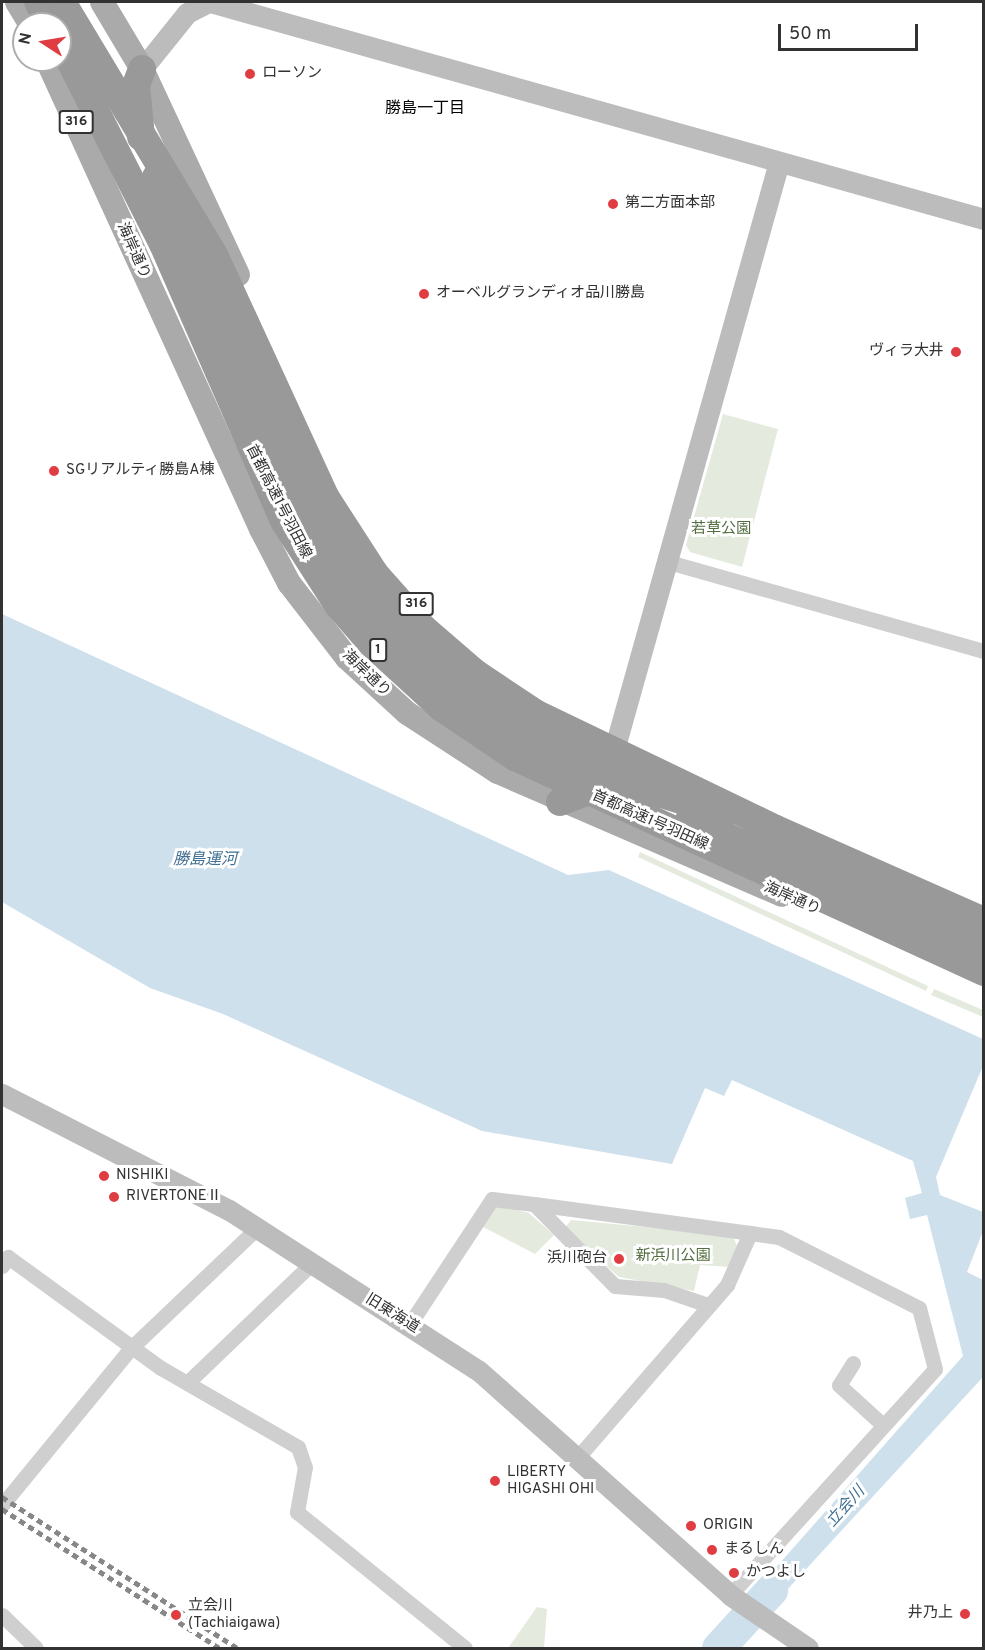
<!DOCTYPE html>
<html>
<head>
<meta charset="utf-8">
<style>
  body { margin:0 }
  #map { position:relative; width:985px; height:1650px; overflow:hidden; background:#fff; font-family:Overpass,"Noto Sans JP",sans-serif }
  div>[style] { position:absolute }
  .green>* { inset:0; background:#e4ebde }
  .water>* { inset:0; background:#cee0ec }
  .river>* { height:33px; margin:-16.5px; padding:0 16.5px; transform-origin:16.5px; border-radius:16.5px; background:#cee0ec }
  .street>* { height:15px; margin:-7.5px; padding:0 7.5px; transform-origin:7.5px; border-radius:7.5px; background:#cfcfcf }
  .secondary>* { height:21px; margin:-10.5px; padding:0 10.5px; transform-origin:10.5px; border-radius:10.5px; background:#bcbcbc }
  .primary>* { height:24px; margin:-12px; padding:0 12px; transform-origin:12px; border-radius:12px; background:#aaa }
  .highway>* { height:28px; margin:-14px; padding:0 14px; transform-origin:14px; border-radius:14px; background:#999 }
  .rail>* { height:4.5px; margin-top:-2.25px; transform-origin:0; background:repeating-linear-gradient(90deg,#878787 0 6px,transparent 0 10.5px) }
  .highway-bridge>* { height:28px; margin:-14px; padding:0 14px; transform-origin:14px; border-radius:14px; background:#999 }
  .dots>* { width:16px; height:16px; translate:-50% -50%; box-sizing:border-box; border:3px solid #fff; border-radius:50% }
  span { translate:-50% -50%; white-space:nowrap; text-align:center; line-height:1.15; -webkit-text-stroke:6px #fff; paint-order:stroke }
  .shield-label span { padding:2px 4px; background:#fff; border:2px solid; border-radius:4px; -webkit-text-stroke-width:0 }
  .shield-label { font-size:14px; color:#323232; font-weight:700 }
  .poi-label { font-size:15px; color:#323232 }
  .left { translate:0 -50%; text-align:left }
  .right { translate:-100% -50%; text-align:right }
  .street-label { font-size:15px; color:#323232 }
  .park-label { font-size:15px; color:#536d40 }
  .neighbourhood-label { font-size:16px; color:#000 }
  .water-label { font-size:16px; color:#417092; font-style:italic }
  .frame { position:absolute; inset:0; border:3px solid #323232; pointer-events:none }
  .north { position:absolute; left:12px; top:12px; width:60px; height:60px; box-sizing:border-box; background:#fff; border:2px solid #adadad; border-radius:50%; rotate:282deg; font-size:16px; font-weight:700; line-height:24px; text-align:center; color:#323232 }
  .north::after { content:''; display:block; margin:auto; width:21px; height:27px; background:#e03d43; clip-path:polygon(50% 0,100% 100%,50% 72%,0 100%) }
  .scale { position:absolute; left:778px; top:24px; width:140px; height:27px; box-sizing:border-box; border:3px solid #323232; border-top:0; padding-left:8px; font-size:18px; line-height:21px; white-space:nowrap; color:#323232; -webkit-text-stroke:4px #fff; paint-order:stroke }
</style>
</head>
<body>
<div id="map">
  <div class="green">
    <i style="clip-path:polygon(723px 414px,778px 429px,742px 567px,690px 552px,686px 545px)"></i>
    <i style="clip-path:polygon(640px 852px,928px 986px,926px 991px,638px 857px)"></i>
    <i style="clip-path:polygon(934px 989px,983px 1010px,983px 1017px,931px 995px)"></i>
    <i style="clip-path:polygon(498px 1205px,529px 1213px,554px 1235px,535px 1254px,481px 1226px)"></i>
    <i style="clip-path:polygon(571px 1220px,732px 1235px,738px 1247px,729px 1267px,700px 1265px,694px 1291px,619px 1277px,564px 1229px)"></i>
    <i style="clip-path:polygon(537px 1607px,547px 1609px,544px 1648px,508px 1648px)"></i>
  </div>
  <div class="water">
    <i style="clip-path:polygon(2px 614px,568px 875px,609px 870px,983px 1039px,983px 1066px,936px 1177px,940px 1195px,983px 1212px,983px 1231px,967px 1272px,983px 1280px,983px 1377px,749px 1631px,733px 1616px,963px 1356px,927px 1215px,910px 1219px,905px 1198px,922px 1193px,913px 1161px,732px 1080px,724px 1096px,705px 1088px,672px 1164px,482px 1131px,223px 1014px,150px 988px,2px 902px)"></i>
  </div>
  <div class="river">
    <i style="left:718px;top:1648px;width:79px;rotate:-47.6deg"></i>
  </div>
  <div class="street">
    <i style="left:665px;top:561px;width:331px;rotate:15.8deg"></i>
    <i style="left:534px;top:1204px;width:218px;rotate:7.6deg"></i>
    <i style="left:2px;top:1266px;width:11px;rotate:-56deg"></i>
    <i style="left:8px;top:1257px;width:189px;rotate:36deg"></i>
    <i style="left:161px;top:1368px;width:158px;rotate:30deg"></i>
    <i style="left:298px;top:1447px;width:21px;rotate:71deg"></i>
    <i style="left:305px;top:1467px;width:46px;rotate:100.1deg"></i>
    <i style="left:297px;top:1512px;width:216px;rotate:39deg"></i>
    <i style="left:409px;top:1325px;width:151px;rotate:-56.6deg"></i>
    <i style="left:492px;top:1199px;width:42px;rotate:6.8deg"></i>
    <i style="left:534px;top:1204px;width:115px;rotate:45.4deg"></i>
    <i style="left:615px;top:1286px;width:49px;rotate:4.7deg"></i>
    <i style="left:664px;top:1290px;width:46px;rotate:18.8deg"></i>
    <i style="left:853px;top:1363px;width:26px;rotate:122deg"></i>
    <i style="left:839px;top:1385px;width:59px;rotate:42.3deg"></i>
    <i style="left:187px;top:1383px;width:172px;rotate:-43.8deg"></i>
    <i style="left:578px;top:1457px;width:228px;rotate:-49.1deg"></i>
    <i style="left:727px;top:1285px;width:57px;rotate:-66.1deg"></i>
    <i style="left:750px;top:1233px;width:29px;rotate:8deg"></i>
    <i style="left:779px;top:1237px;width:157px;rotate:26.9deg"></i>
    <i style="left:919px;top:1308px;width:63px;rotate:75.3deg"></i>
    <i style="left:935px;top:1369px;width:305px;rotate:132.2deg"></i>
    <i style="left:2px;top:1505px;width:205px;rotate:-50.6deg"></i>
    <i style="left:132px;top:1347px;width:171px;rotate:-43.6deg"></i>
    <i style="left:2px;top:1615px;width:47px;rotate:44.1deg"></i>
  </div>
  <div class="secondary">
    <i style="left:210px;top:2px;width:804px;rotate:15.66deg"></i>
    <i style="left:142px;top:69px;width:72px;rotate:-51.2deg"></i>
    <i style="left:187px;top:13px;width:25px;rotate:-27deg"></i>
    <i style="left:616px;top:743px;width:603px;rotate:-74.33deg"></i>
    <i style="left:2px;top:1094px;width:255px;rotate:27.1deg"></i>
    <i style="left:229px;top:1210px;width:297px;rotate:32.8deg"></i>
    <i style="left:479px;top:1371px;width:336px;rotate:41.7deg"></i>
    <i style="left:730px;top:1595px;width:94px;rotate:34.2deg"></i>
  </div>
  <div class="primary">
    <i style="left:17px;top:2px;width:26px;rotate:59deg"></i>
    <i style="left:102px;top:2px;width:78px;rotate:59.2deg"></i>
    <i style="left:142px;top:69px;width:227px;rotate:65deg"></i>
    <i style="left:47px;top:60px;width:516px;rotate:65.47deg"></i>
    <i style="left:261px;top:529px;width:61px;rotate:62.6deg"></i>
    <i style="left:289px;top:583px;width:95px;rotate:52.3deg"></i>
    <i style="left:347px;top:658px;width:81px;rotate:42.5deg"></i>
    <i style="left:407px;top:713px;width:108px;rotate:33deg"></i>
    <i style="left:498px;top:772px;width:309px;rotate:23.4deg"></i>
  </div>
  <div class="highway">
    <i style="left:38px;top:2px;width:25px;rotate:61deg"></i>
    <i style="left:141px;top:137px;width:52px;rotate:-95.5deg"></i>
    <i style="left:136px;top:85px;width:17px;rotate:-69deg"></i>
    <i style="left:156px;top:177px;width:362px;rotate:66.1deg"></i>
    <i style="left:303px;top:508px;width:136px;rotate:54.9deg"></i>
    <i style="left:381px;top:619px;width:70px;rotate:44.4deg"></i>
    <i style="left:431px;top:668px;width:114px;rotate:35.4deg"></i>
    <i style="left:524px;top:734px;width:143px;rotate:23.9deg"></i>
    <i style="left:655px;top:792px;width:73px;rotate:17.4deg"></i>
    <i style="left:560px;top:802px;width:36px;rotate:-21deg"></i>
    <i style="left:594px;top:789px;width:11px;rotate:15deg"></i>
    <i style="left:689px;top:820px;width:322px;rotate:23.6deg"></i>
  </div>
  <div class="rail">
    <i style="left:2px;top:1497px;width:279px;rotate:32.7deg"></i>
    <i style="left:2px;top:1509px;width:258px;rotate:32.6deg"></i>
  </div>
  <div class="highway-bridge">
    <i style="left:62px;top:2px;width:297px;rotate:59deg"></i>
    <i style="left:215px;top:257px;width:265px;rotate:65.3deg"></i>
    <i style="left:326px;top:498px;width:90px;rotate:57.2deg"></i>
    <i style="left:375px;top:574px;width:72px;rotate:48.4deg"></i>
    <i style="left:423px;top:628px;width:69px;rotate:40.9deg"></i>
    <i style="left:475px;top:673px;width:72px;rotate:33.7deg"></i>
    <i style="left:535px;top:713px;width:267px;rotate:25.7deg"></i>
    <i style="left:776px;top:829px;width:227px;rotate:23.9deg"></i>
    <i style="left:60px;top:41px;width:228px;rotate:63.1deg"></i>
    <i style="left:163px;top:244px;width:302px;rotate:66.4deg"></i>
    <i style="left:284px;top:521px;width:100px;rotate:57.3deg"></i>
    <i style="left:338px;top:605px;width:52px;rotate:48.9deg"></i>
    <i style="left:372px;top:644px;width:95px;rotate:42.4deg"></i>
    <i style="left:442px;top:708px;width:88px;rotate:33.9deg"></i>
    <i style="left:515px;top:757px;width:516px;rotate:24.63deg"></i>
  </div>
  <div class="dots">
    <i style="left:250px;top:74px;background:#e03d43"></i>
    <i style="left:613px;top:204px;background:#e03d43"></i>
    <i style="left:424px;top:294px;background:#e03d43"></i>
    <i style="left:956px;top:352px;background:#e03d43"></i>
    <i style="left:54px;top:471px;background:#e03d43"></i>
    <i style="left:104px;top:1176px;background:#e03d43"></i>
    <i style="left:114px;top:1197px;background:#e03d43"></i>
    <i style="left:619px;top:1259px;background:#e03d43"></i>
    <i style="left:495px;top:1481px;background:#e03d43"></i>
    <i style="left:691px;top:1526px;background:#e03d43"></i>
    <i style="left:712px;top:1550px;background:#e03d43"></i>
    <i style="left:734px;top:1573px;background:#e03d43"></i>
    <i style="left:965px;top:1614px;background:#e03d43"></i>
    <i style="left:176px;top:1615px;background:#e03d43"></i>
  </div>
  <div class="shield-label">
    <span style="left:76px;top:122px">316</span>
    <span style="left:416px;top:604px">316</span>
    <span style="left:378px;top:650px">1</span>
  </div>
  <div class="poi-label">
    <span class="left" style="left:262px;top:74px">ローソン</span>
    <span class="left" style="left:625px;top:204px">第二方面本部</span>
    <span class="left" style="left:436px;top:294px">オーベルグランディオ品川勝島</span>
    <span class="right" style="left:944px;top:352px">ヴィラ大井</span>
    <span class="left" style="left:66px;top:471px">SGリアルティ勝島A棟</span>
    <span class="left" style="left:116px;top:1176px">NISHIKI</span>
    <span class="left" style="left:126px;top:1197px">RIVERTONEⅡ</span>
    <span class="right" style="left:607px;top:1259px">浜川砲台</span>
    <span class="left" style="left:507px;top:1481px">LIBERTY<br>HIGASHI OHI</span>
    <span class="left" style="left:703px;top:1526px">ORIGIN</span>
    <span class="left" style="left:724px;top:1550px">まるしん</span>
    <span class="left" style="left:746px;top:1573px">かつよし</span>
    <span class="left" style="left:188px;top:1615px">立会川<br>(Tachiaigawa)</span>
    <span class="right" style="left:953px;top:1614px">井乃上</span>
  </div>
  <div class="street-label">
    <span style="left:133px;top:251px;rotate:66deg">海岸通り</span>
    <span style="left:278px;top:502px;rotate:63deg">首都高速1号羽田線</span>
    <span style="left:366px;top:674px;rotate:44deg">海岸通り</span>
    <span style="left:650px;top:821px;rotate:24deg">首都高速1号羽田線</span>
    <span style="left:792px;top:899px;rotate:24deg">海岸通り</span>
    <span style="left:392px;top:1314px;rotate:32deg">旧東海道</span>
  </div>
  <div class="park-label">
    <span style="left:721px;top:530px">若草公園</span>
    <span style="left:673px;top:1257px">新浜川公園</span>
  </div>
  <div class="neighbourhood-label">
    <span style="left:425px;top:109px">勝島一丁目</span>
  </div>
  <div class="water-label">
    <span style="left:205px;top:860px">勝島運河</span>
    <span style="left:846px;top:1507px;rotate:-48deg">立会川</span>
  </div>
  <div class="frame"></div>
  <div class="north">N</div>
  <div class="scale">50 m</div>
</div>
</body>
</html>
